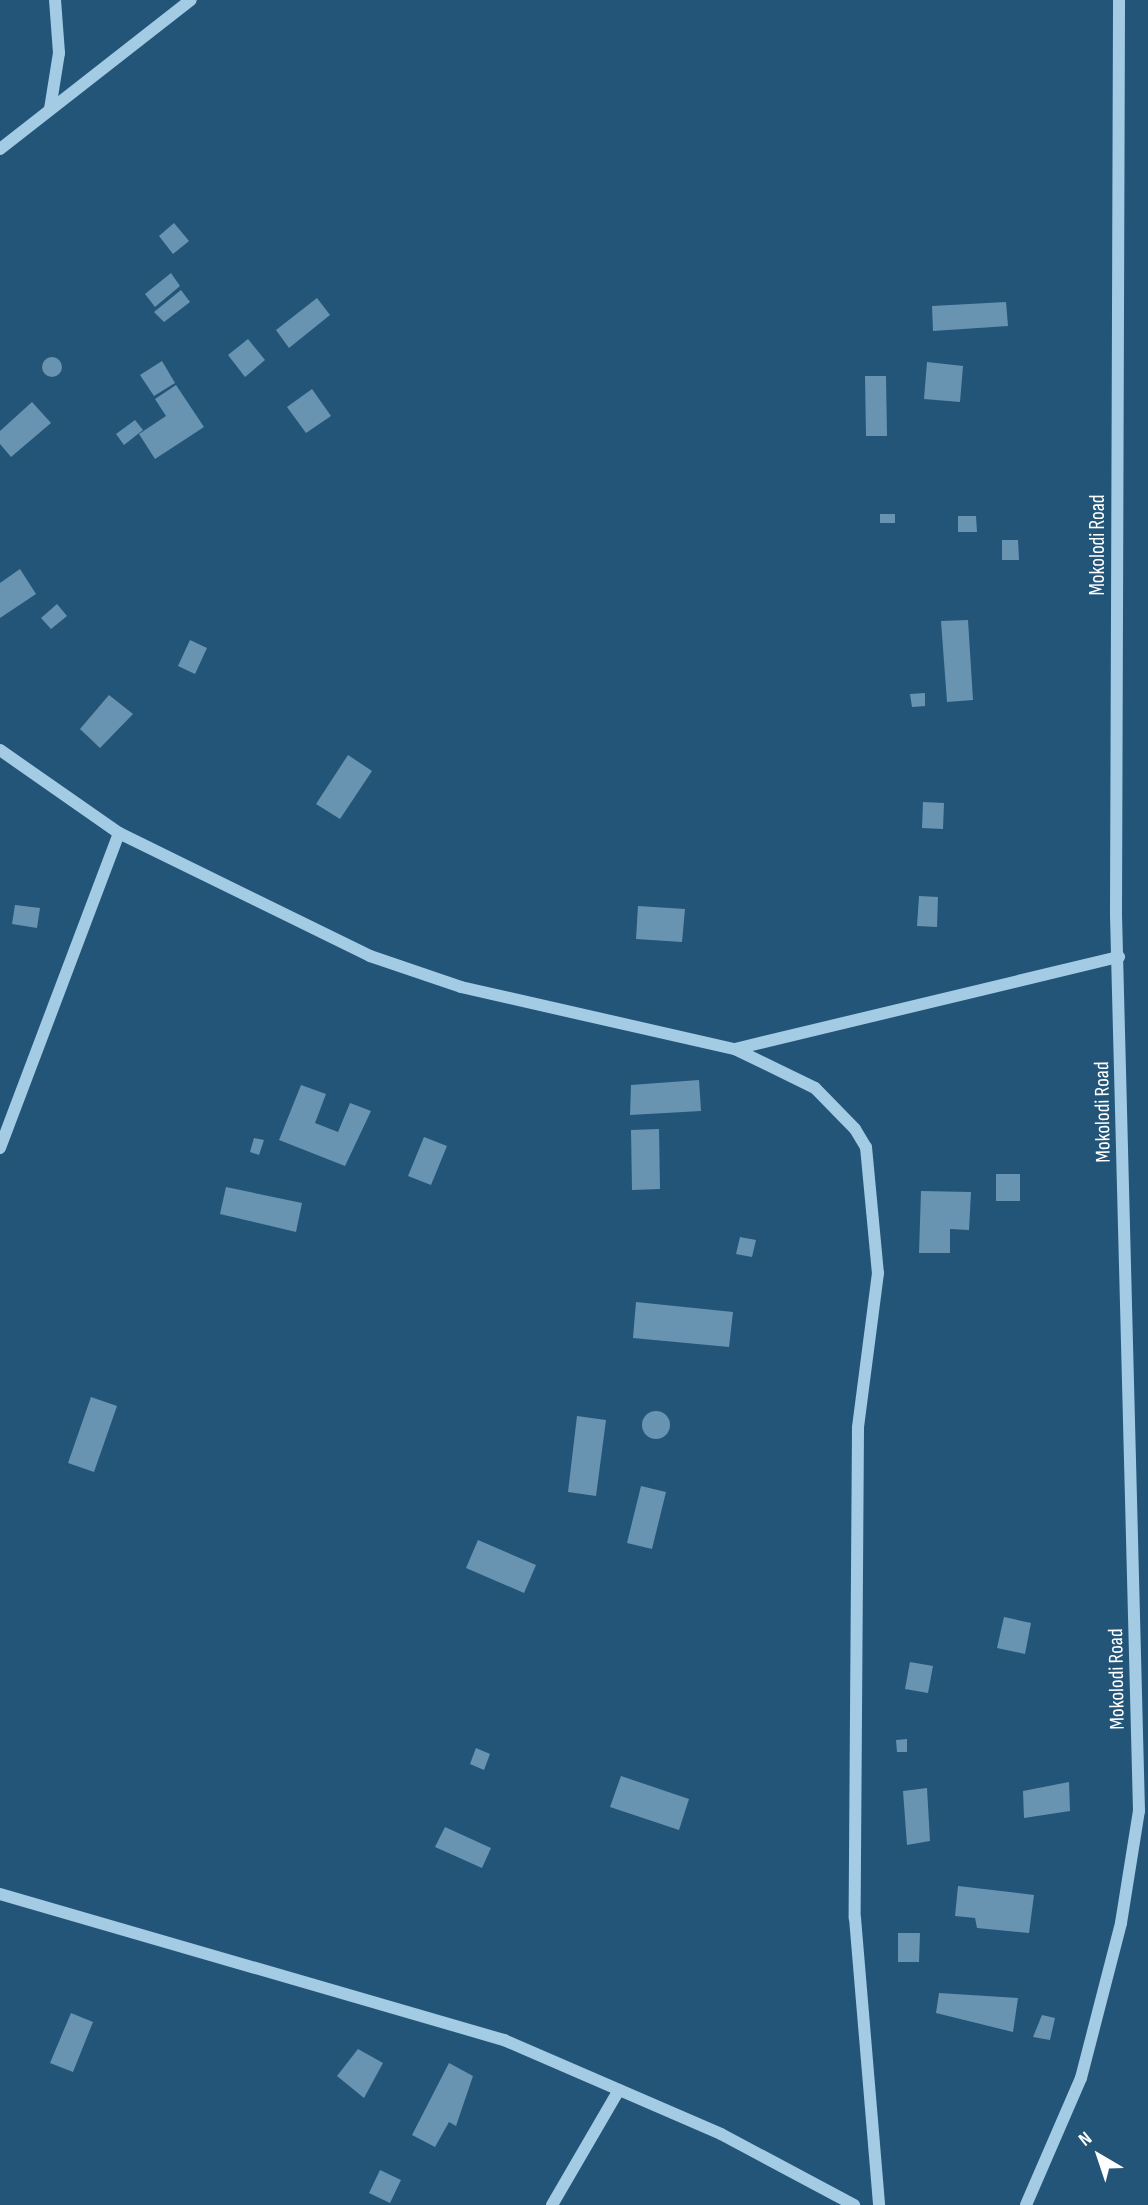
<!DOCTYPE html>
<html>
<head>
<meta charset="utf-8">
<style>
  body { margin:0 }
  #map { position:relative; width:1148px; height:2205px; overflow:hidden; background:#235579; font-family:"Sofia Sans Condensed",sans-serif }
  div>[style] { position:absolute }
  .building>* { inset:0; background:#6894b1 }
  .round { border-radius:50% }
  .minor>* { height:12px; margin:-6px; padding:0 6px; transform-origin:6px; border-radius:6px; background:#a4cbe4 }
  span { translate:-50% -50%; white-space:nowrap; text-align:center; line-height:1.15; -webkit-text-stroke:5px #235579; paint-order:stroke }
  .street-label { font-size:21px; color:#fff }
  .north { position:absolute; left:1064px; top:2121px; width:70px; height:70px; -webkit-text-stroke:5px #235579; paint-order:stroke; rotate:321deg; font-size:19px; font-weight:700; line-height:28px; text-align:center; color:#fff }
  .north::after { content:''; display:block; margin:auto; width:24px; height:32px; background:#fff; clip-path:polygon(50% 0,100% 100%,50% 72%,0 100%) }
</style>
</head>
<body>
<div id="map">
  <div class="building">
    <i style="clip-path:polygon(174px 223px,189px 241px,173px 254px,159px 236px)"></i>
    <i style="clip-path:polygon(171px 273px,180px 286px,155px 307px,145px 294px)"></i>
    <i style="clip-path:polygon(181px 290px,190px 302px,164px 322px,154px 312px)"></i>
    <i style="clip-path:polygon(317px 298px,330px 315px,289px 348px,276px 330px)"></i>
    <i style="clip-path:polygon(1006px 302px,1008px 326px,933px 331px,932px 306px)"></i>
    <i style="clip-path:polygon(248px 339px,265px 360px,245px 377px,228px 355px)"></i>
    <i class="round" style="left:42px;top:357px;width:20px;height:20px"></i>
    <i style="clip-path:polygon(162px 361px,175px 383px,154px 396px,140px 375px)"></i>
    <i style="clip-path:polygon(927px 362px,963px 366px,960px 402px,924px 399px)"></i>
    <i style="clip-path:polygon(865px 376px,886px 376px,887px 436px,866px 436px)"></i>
    <i style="clip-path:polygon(176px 385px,204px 427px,155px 459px,139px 434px,166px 416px,155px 399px)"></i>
    <i style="clip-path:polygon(312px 389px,331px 416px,306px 433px,287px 407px)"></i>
    <i style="clip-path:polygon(32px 402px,51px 423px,11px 457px,0 444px,0 431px)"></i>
    <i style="clip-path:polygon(135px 420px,143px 430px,124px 445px,116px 434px)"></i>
    <i style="clip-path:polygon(880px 514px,895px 514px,895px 523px,880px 523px)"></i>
    <i style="clip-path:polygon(958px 516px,976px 516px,977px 532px,958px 532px)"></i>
    <i style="clip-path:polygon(1002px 540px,1018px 540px,1019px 560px,1002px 560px)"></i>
    <i style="clip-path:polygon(20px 569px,36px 594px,0 618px,0 583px)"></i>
    <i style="clip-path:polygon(57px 604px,67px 616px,51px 629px,41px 618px)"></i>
    <i style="clip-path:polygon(968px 620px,973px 700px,947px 702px,941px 621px)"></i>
    <i style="clip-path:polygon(190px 640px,207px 648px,195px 674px,178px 666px)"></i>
    <i style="clip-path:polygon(925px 693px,925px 706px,912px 707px,910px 694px)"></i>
    <i style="clip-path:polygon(109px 695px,133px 714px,100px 748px,80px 729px)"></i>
    <i style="clip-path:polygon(348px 755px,372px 771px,340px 819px,316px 804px)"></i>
    <i style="clip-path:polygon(923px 802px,944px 803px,943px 829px,922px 828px)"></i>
    <i style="clip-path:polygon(919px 896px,938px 897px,937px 927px,917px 926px)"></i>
    <i style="clip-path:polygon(15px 905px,40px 908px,37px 928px,12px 924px)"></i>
    <i style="clip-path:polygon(638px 906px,685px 909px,682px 942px,636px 939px)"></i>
    <i style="clip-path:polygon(699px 1080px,701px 1111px,630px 1115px,631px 1085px)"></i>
    <i style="clip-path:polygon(301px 1085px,326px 1094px,315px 1123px,338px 1132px,350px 1103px,371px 1111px,345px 1166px,279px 1140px)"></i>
    <i style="clip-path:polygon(659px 1129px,660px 1189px,632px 1190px,631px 1130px)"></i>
    <i style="clip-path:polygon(424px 1137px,447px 1146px,431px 1185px,408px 1176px)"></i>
    <i style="clip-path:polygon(254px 1138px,264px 1140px,259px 1155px,250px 1152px)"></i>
    <i style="clip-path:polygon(996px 1174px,1020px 1174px,1020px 1201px,996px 1201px)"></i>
    <i style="clip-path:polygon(226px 1187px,302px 1203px,296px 1232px,220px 1214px)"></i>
    <i style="clip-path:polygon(921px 1191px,971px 1192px,969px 1230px,950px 1229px,950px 1253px,919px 1253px)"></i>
    <i style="clip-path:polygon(740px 1237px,756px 1240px,752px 1257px,736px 1254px)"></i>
    <i style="clip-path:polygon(636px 1302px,733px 1312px,729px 1347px,633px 1338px)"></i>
    <i style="clip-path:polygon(91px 1397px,117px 1406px,94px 1472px,68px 1463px)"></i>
    <i class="round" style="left:642px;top:1411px;width:28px;height:28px"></i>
    <i style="clip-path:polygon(577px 1416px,606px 1420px,596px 1496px,568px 1492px)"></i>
    <i style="clip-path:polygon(641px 1486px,666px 1492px,652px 1549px,627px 1543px)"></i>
    <i style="clip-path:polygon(478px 1540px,536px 1565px,524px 1593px,466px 1568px)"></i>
    <i style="clip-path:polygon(1004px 1617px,1031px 1623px,1025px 1654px,997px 1648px)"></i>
    <i style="clip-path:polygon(910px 1662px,933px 1666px,928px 1693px,905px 1689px)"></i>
    <i style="clip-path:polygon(907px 1739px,907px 1752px,897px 1752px,896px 1740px)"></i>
    <i style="clip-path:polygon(476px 1748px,490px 1754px,484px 1770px,470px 1764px)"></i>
    <i style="clip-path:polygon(621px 1776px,689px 1799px,679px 1830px,610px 1807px)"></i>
    <i style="clip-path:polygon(1069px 1782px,1070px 1811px,1024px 1818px,1023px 1791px)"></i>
    <i style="clip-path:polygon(927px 1788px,930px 1841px,907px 1845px,903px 1791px)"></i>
    <i style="clip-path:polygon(445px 1827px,491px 1848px,482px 1868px,435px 1847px)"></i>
    <i style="clip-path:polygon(958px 1886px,1034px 1895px,1029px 1933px,977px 1928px,975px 1918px,955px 1916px)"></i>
    <i style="clip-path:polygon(898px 1933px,920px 1933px,919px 1962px,898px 1962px)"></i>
    <i style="clip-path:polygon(939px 1993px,1018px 1998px,1013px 2032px,936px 2013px)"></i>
    <i style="clip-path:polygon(71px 2013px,93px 2022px,73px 2072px,50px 2063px)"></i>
    <i style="clip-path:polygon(1042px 2015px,1055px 2018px,1050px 2040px,1033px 2037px)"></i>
    <i style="clip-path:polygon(358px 2049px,383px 2063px,364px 2098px,337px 2076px)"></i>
    <i style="clip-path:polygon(449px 2063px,473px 2076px,456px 2126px,449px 2122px,435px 2147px,412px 2135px)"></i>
    <i style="clip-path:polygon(380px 2170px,401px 2180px,390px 2203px,369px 2193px)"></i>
  </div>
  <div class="minor">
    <i style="left:50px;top:109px;width:57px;rotate:-80.9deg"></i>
    <i style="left:59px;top:53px;width:53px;rotate:-94.3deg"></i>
    <i style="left:0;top:149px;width:242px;rotate:-38deg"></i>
    <i style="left:0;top:750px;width:145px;rotate:34.9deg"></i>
    <i style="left:119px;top:833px;width:280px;rotate:26.1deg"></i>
    <i style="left:370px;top:956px;width:96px;rotate:18.8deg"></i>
    <i style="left:461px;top:987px;width:281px;rotate:12.8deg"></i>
    <i style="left:735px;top:1049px;width:89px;rotate:26deg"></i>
    <i style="left:815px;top:1088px;width:57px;rotate:45.7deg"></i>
    <i style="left:855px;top:1129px;width:21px;rotate:59deg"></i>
    <i style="left:866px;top:1147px;width:127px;rotate:84.6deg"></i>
    <i style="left:878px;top:1273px;width:156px;rotate:97.4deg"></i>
    <i style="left:858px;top:1428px;width:490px;rotate:90.4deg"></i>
    <i style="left:855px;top:1918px;width:288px;rotate:85.2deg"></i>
    <i style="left:735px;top:1049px;width:395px;rotate:-13.5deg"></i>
    <i style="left:0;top:1148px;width:337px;rotate:-69.3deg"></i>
    <i style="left:0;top:1894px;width:525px;rotate:16.16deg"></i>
    <i style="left:504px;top:2040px;width:236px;rotate:23.4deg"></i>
    <i style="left:721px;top:2134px;width:151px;rotate:28.1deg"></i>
    <i style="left:552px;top:2205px;width:133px;rotate:-59.8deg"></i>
    <i style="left:1026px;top:2205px;width:138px;rotate:-66.6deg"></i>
    <i style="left:1081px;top:2078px;width:160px;rotate:-75.5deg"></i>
    <i style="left:1121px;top:1923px;width:113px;rotate:-80.9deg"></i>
    <i style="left:1139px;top:1811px;width:897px;rotate:-91.47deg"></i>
    <i style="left:1116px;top:914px;width:914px;rotate:-89.81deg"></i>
  </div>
  <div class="street-label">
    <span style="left:1098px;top:545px;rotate:-90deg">Mokolodi Road</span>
    <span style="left:1103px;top:1112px;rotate:-91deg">Mokolodi Road</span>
    <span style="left:1117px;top:1679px;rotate:-91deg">Mokolodi Road</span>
  </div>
  <div class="north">N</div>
</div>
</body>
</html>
